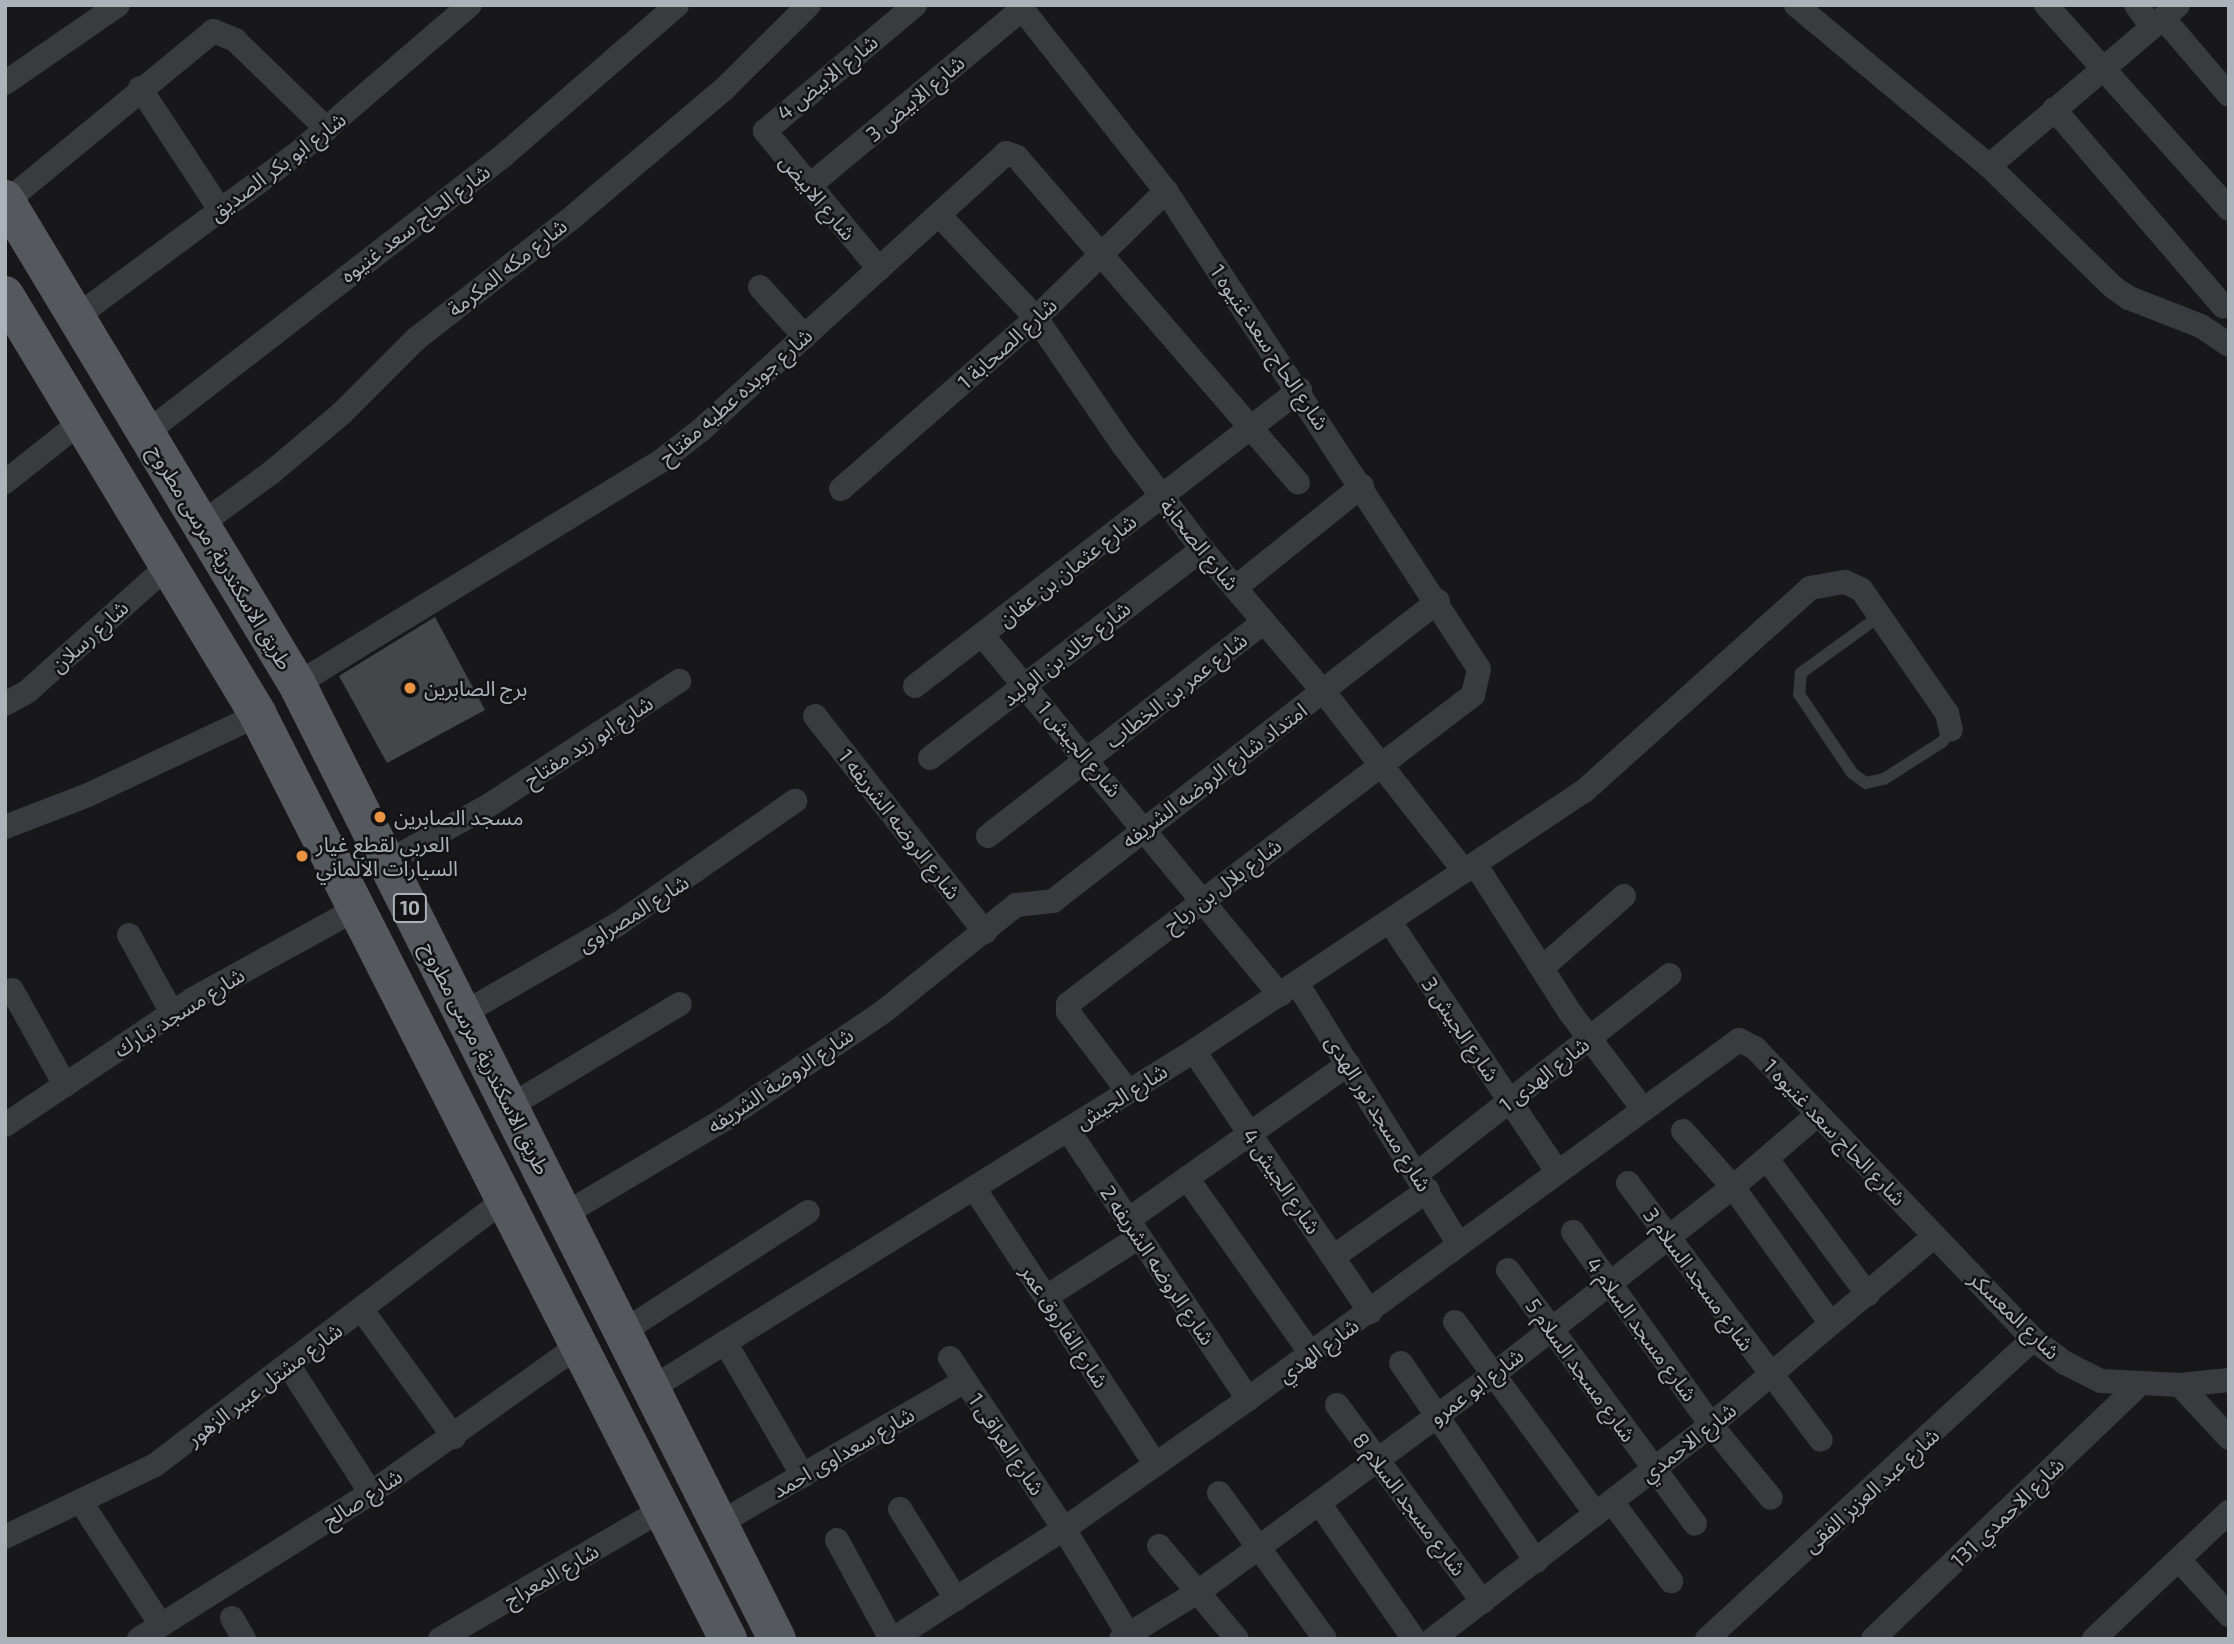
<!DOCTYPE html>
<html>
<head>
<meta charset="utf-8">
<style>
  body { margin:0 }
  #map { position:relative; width:2234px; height:1644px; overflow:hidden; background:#18181a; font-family:"Exo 2","Noto Sans Arabic",sans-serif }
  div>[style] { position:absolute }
  .building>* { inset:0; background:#45464a }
  .lane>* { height:12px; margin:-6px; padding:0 6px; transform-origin:6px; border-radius:6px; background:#393b3f }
  .street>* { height:24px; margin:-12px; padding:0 12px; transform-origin:12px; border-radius:12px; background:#393b3f }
  .primary>* { height:38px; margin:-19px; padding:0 19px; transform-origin:19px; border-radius:19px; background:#55585d }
  .dots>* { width:19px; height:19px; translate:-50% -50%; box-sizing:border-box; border:4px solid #131315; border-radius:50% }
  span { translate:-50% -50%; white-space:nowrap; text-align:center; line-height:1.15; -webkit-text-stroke:5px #131315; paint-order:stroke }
  .shield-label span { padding:2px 5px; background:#131315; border:2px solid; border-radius:5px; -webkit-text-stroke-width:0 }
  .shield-label { font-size:19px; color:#abb2b9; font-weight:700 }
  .street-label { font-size:21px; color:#abb2b9 }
  .poi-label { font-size:21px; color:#abb2b9 }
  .left { translate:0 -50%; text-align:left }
  .frame { position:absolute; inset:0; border:7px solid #abb2b9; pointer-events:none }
</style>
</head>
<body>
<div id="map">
  <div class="building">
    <i style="clip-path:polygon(435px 617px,485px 710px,387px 763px,339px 676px)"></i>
  </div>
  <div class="lane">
    <i style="left:1881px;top:615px;width:99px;rotate:144.1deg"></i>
    <i style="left:1801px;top:673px;width:21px;rotate:95deg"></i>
    <i style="left:1799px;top:694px;width:95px;rotate:56.1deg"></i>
    <i style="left:1852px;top:773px;width:17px;rotate:36deg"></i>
    <i style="left:1866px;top:783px;width:18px;rotate:-13deg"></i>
    <i style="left:1884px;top:779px;width:69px;rotate:-32.5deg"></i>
    <i style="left:1942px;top:742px;width:15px;rotate:-53deg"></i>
  </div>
  <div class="street">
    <i style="left:1019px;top:5px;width:237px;rotate:51.7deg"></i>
    <i style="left:1166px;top:191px;width:571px;rotate:56.78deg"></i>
    <i style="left:1479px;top:669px;width:27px;rotate:103deg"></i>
    <i style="left:1473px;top:695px;width:509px;rotate:142.66deg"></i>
    <i style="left:1068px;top:1004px;width:8px;rotate:90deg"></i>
    <i style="left:1068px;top:1012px;width:98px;rotate:52.9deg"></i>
    <i style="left:1796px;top:5px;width:251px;rotate:39.8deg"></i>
    <i style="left:1989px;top:166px;width:173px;rotate:44.3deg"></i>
    <i style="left:2113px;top:287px;width:19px;rotate:35deg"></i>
    <i style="left:2129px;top:298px;width:77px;rotate:21.3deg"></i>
    <i style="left:2201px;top:326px;width:34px;rotate:34deg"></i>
    <i style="left:2046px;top:5px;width:274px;rotate:48.1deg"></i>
    <i style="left:2136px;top:5px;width:27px;rotate:54deg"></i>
    <i style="left:2163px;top:18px;width:101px;rotate:49.4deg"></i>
    <i style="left:5px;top:83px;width:137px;rotate:-34.6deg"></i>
    <i style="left:140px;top:88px;width:146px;rotate:56.7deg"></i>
    <i style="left:2054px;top:109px;width:260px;rotate:49.4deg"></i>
    <i style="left:1989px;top:166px;width:248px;rotate:-40.4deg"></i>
    <i style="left:809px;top:186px;width:277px;rotate:-39.7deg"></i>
    <i style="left:7px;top:201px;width:267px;rotate:-39.5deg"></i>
    <i style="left:213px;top:31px;width:24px;rotate:22deg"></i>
    <i style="left:235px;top:40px;width:128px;rotate:44.1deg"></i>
    <i style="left:940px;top:216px;width:140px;rotate:46.7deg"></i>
    <i style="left:1036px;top:318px;width:154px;rotate:55.6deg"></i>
    <i style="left:1123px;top:445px;width:131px;rotate:52.8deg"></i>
    <i style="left:1202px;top:549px;width:187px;rotate:49.6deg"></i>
    <i style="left:1323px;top:691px;width:229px;rotate:51.9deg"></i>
    <i style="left:879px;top:269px;width:179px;rotate:-129.6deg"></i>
    <i style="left:765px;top:131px;width:196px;rotate:-40deg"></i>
    <i style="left:760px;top:287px;width:67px;rotate:48deg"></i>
    <i style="left:76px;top:317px;width:279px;rotate:-36.5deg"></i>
    <i style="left:300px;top:151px;width:224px;rotate:-40.7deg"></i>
    <i style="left:146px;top:433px;width:453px;rotate:-37.8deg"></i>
    <i style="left:504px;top:155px;width:229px;rotate:-40.9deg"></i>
    <i style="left:5px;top:482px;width:98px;rotate:-38.4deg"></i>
    <i style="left:841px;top:489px;width:259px;rotate:-41.2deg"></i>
    <i style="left:1036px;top:318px;width:182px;rotate:-44.3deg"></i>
    <i style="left:201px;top:524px;width:88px;rotate:-36.2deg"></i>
    <i style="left:272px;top:472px;width:92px;rotate:-40.1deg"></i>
    <i style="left:342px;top:413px;width:105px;rotate:-45deg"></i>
    <i style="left:416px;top:339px;width:202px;rotate:-37.9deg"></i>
    <i style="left:575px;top:215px;width:194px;rotate:-40.2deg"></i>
    <i style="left:723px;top:90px;width:121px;rotate:-44.7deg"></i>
    <i style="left:1235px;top:588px;width:163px;rotate:-38.8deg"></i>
    <i style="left:983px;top:636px;width:466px;rotate:50.4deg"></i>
    <i style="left:297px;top:684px;width:427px;rotate:-31.5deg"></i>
    <i style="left:661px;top:461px;width:51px;rotate:-37.8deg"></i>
    <i style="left:701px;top:430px;width:412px;rotate:-42.2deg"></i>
    <i style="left:1006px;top:153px;width:12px;rotate:20deg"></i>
    <i style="left:1017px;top:157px;width:430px;rotate:49.2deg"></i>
    <i style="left:915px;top:686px;width:486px;rotate:-37.6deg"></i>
    <i style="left:5px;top:704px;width:26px;rotate:-29deg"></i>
    <i style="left:28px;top:691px;width:191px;rotate:-41.8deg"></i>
    <i style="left:815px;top:716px;width:275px;rotate:51.8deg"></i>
    <i style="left:930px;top:758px;width:343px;rotate:-37.5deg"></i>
    <i style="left:5px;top:827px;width:89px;rotate:-21.1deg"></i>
    <i style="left:88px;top:795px;width:188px;rotate:-25.2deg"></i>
    <i style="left:988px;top:836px;width:349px;rotate:-37.8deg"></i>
    <i style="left:387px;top:862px;width:119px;rotate:-29.1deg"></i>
    <i style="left:491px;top:804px;width:225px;rotate:-33.2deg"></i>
    <i style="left:1475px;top:864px;width:174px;rotate:57.4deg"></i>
    <i style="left:1569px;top:1011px;width:121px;rotate:53deg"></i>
    <i style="left:1390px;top:922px;width:300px;rotate:56.2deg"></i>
    <i style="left:129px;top:935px;width:89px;rotate:61.1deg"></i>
    <i style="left:1542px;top:968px;width:109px;rotate:-41.3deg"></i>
    <i style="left:1297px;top:983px;width:306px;rotate:58.2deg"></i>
    <i style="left:12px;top:990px;width:109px;rotate:60.8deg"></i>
    <i style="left:464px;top:1013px;width:178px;rotate:-30deg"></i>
    <i style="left:618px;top:924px;width:216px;rotate:-34.8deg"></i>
    <i style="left:1194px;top:1051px;width:315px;rotate:56deg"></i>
    <i style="left:510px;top:1106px;width:198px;rotate:-31deg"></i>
    <i style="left:5px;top:1125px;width:226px;rotate:-33.8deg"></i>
    <i style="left:193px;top:999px;width:188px;rotate:-28.9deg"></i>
    <i style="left:1068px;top:1130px;width:324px;rotate:56.2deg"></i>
    <i style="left:1683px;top:1131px;width:75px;rotate:48.2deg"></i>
    <i style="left:1733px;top:1187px;width:168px;rotate:54.4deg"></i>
    <i style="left:1767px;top:1159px;width:169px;rotate:53.4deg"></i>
    <i style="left:1418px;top:1173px;width:320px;rotate:-38.2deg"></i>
    <i style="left:1187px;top:1178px;width:215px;rotate:54.8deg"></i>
    <i style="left:1628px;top:1183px;width:321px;rotate:53.1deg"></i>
    <i style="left:974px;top:1188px;width:330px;rotate:56.7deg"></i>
    <i style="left:565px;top:1214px;width:186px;rotate:-30.7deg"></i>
    <i style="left:725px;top:1119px;width:191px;rotate:-34.1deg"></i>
    <i style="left:883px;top:1012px;width:171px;rotate:-38.8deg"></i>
    <i style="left:1016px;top:905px;width:37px;rotate:-6deg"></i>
    <i style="left:1053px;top:901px;width:488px;rotate:-37.9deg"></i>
    <i style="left:1128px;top:1220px;width:270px;rotate:-35.3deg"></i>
    <i style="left:1573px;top:1232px;width:237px;rotate:54.4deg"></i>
    <i style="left:1711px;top:1425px;width:94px;rotate:50.6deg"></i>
    <i style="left:1333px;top:1257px;width:116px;rotate:-35.2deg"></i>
    <i style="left:1508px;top:1270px;width:315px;rotate:53.6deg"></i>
    <i style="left:1046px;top:1297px;width:111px;rotate:-32.8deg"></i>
    <i style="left:362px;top:1310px;width:157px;rotate:54.1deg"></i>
    <i style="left:1455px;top:1322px;width:238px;rotate:53.7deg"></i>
    <i style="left:624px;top:1331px;width:219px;rotate:-32.9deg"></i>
    <i style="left:725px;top:1342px;width:155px;rotate:59.8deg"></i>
    <i style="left:950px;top:1358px;width:206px;rotate:56.3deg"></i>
    <i style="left:1064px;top:1529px;width:123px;rotate:58.6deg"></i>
    <i style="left:1401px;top:1363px;width:240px;rotate:55.7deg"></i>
    <i style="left:289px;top:1366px;width:151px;rotate:57.2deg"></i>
    <i style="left:2180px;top:1385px;width:72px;rotate:47.2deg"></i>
    <i style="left:652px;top:1388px;width:638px;rotate:-31.87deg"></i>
    <i style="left:1194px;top:1051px;width:467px;rotate:-33.7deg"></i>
    <i style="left:1583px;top:792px;width:305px;rotate:-41.9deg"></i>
    <i style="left:1810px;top:588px;width:36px;rotate:-10deg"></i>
    <i style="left:1845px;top:582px;width:17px;rotate:24deg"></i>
    <i style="left:1861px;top:589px;width:151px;rotate:55.3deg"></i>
    <i style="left:1947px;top:713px;width:17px;rotate:77deg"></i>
    <i style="left:1337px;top:1405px;width:245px;rotate:53.5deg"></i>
    <i style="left:1219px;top:1493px;width:180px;rotate:54deg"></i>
    <i style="left:81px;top:1502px;width:147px;rotate:57deg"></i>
    <i style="left:1612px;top:1502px;width:99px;rotate:53.2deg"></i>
    <i style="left:1319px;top:1503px;width:166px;rotate:55.1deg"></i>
    <i style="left:900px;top:1509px;width:106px;rotate:58.1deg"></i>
    <i style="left:720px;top:1523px;width:283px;rotate:-30.1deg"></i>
    <i style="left:5px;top:1537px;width:166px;rotate:-25.6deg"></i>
    <i style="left:155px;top:1465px;width:437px;rotate:-37.2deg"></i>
    <i style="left:837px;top:1540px;width:113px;rotate:61.4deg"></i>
    <i style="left:1159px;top:1546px;width:121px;rotate:50deg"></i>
    <i style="left:2180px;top:1561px;width:73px;rotate:47.8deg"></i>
    <i style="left:232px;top:1618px;width:24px;rotate:60deg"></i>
    <i style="left:139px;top:1639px;width:274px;rotate:-32.2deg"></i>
    <i style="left:371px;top:1493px;width:254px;rotate:-35.4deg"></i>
    <i style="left:440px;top:1639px;width:257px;rotate:-30.2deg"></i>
    <i style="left:893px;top:1639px;width:203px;rotate:-32.8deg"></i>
    <i style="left:1064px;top:1529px;width:225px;rotate:-35.2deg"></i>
    <i style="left:1248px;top:1399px;width:608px;rotate:-36.17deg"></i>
    <i style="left:1739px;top:1040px;width:18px;rotate:27deg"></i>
    <i style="left:1755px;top:1048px;width:402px;rotate:46.3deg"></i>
    <i style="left:2033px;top:1339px;width:40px;rotate:37deg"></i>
    <i style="left:2065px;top:1363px;width:40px;rotate:26.6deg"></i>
    <i style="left:2101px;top:1381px;width:79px;rotate:2.9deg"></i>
    <i style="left:2180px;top:1385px;width:49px;rotate:-5.8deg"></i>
    <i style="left:1121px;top:1639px;width:94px;rotate:-31.5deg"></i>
    <i style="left:1201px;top:1590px;width:363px;rotate:-36.4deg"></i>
    <i style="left:1493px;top:1375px;width:305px;rotate:-38.1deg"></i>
    <i style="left:1733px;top:1187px;width:111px;rotate:-40.6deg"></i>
    <i style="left:1433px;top:1639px;width:351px;rotate:-37.6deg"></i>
    <i style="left:1711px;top:1425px;width:293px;rotate:-40.2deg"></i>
    <i style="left:1707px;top:1639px;width:443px;rotate:-42.6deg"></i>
    <i style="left:1873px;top:1639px;width:369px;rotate:-43.7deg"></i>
    <i style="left:2094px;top:1639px;width:185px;rotate:-43.3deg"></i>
  </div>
  <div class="primary">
    <i style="left:5px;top:199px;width:566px;rotate:58.95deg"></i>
    <i style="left:297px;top:684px;width:1069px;rotate:63.32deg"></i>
    <i style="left:5px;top:295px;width:490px;rotate:58.9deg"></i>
    <i style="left:258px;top:715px;width:1037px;rotate:63.04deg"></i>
  </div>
  <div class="dots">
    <i style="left:410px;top:688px;background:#e89342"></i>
    <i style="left:380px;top:817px;background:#e89342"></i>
    <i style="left:302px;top:856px;background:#e89342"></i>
  </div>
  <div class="shield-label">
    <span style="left:410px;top:908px">10</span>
  </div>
  <div class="street-label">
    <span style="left:827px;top:77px;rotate:-39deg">شارع الابيض 4</span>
    <span style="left:915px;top:98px;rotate:-40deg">شارع الابيض 3</span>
    <span style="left:277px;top:166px;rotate:-37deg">شارع ابو بكر الصديق</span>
    <span style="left:818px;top:197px;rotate:50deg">شارع الابيض</span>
    <span style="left:415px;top:223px;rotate:-37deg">شارع الحاج سعد غنيوه</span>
    <span style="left:507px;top:267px;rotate:-38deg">شارع مكه المكرمة</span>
    <span style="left:1007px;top:343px;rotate:-42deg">شارع الصحابة 1</span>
    <span style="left:1270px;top:347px;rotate:56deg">شارع الحاج سعد غنيوه 1</span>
    <span style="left:735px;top:396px;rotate:-41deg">شارع جويده عطيه مفتاح</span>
    <span style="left:1200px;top:544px;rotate:51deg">شارع الصحابة</span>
    <span style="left:221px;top:557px;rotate:59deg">طريق الاسكندرية, مرسى مطروح</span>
    <span style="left:1067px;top:570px;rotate:-38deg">شارع عثمان بن عفان</span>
    <span style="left:89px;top:636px;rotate:-42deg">شارع رسلان</span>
    <span style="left:1066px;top:653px;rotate:-38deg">شارع خالد بن الوليد</span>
    <span style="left:1176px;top:690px;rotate:-38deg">شارع عمر بن الخطاب</span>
    <span style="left:588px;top:741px;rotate:-33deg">شارع ابو زيد مفتاح</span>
    <span style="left:1080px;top:749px;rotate:50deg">شارع الجيش 1</span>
    <span style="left:1214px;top:775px;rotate:-37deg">امتداد شارع الروضه الشريفه</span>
    <span style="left:900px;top:824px;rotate:52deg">شارع الروضه الشريفه 1</span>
    <span style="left:1222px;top:885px;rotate:-37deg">شارع بلال بن رباح</span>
    <span style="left:633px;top:913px;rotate:-32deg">شارع المصراوى</span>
    <span style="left:179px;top:1012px;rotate:-32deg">شارع مسجد تبارك</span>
    <span style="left:1461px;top:1029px;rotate:56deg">شارع الجيش 3</span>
    <span style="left:486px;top:1058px;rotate:63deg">طريق الاسكندرية, مرسى مطروح</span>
    <span style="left:1544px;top:1074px;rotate:-38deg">شارع الهدى 1</span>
    <span style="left:780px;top:1080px;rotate:-34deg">شارع الروضة الشريفه</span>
    <span style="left:1121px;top:1096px;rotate:-32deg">شارع الجيش</span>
    <span style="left:1379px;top:1113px;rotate:58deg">شارع مسجد نور الهدى</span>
    <span style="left:1835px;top:1132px;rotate:46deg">شارع الحاج سعد غنيوه 1</span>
    <span style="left:1282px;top:1181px;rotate:56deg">شارع الجيش 4</span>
    <span style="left:1158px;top:1265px;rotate:56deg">شارع الروضه الشريفه 2</span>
    <span style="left:1699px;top:1279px;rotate:54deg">شارع مسجد السلام 3</span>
    <span style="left:2015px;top:1315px;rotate:44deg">شارع المعسكر</span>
    <span style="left:1065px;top:1326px;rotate:57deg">شارع الفاروق عمر</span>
    <span style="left:1642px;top:1329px;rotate:54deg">شارع مسجد السلام 4</span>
    <span style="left:1318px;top:1350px;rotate:-36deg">شارع الهدي</span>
    <span style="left:1581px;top:1370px;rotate:54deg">شارع مسجد السلام 5</span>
    <span style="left:264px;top:1384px;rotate:-37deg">شارع مشتل عبير الزهور</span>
    <span style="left:1476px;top:1386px;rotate:-37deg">شارع ابو عمرو</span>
    <span style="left:1688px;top:1442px;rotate:-38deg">شارع الاحمدي</span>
    <span style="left:1007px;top:1444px;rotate:56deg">شارع العراقى 1</span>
    <span style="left:843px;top:1452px;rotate:-30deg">شارع سعداوى احمد</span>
    <span style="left:1871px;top:1490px;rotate:-42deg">شارع عبد العزيز الفقى</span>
    <span style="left:362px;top:1498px;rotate:-33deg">شارع صالح</span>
    <span style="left:1410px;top:1504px;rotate:53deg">شارع مسجد السلام 8</span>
    <span style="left:2007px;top:1512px;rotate:-44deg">شارع الاحمدي 131</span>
    <span style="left:551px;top:1575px;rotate:-30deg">شارع المعراج</span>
  </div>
  <div class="poi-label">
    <span class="left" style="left:424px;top:688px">برج الصابرين</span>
    <span class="left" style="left:394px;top:817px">مسجد الصابرين</span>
    <span class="left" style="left:316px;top:856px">العربي لقطع غيار<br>السيارات الالماني</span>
  </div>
  <div class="frame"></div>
</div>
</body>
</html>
